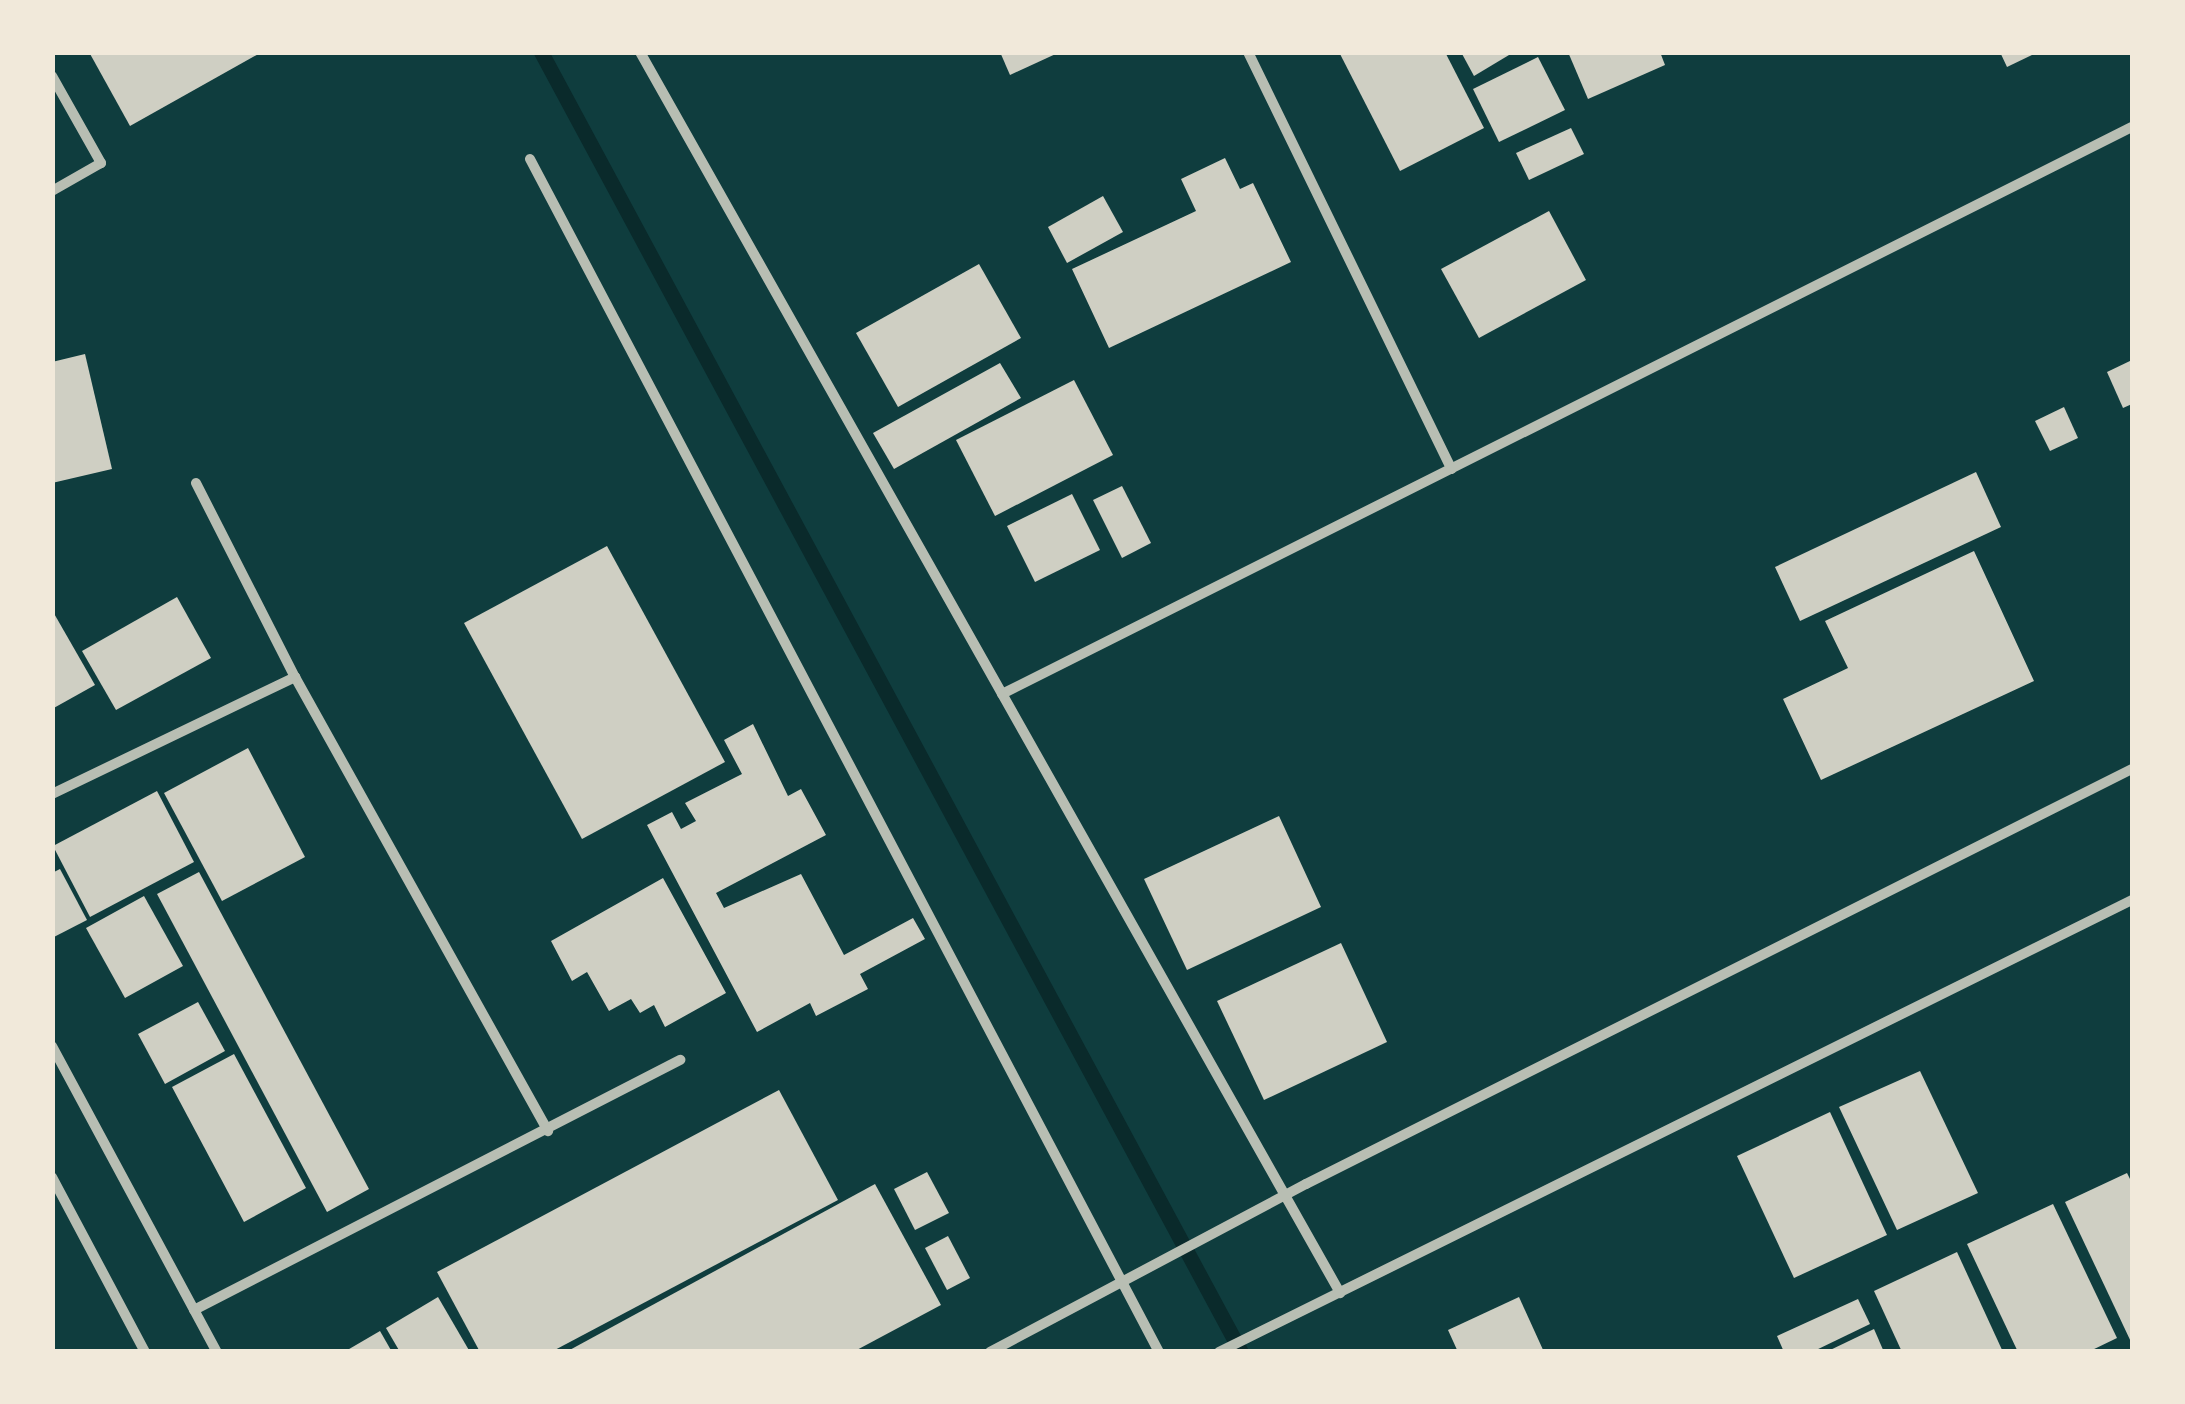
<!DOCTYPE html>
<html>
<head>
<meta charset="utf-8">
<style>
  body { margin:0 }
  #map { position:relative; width:2185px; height:1404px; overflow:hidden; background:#0f3d3e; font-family:Commissioner,sans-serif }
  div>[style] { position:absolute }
  .stream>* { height:15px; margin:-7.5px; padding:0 7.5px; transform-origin:7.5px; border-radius:7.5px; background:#0a2a2b }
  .building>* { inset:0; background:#cfcfc3 }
  .minor>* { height:10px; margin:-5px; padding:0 5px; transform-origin:5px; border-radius:5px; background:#b8beb3 }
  span { translate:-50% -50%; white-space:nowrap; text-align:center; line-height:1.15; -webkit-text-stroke:8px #f1e9da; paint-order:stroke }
  .frame { position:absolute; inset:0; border:55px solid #f1e9da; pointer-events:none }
</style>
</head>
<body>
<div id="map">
  <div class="stream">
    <i style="left:541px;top:52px;width:1476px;rotate:61.7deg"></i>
  </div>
  <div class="building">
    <i style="clip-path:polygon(89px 52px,262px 52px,130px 126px)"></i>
    <i style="clip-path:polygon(1000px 52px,1060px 52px,1010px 75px)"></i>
    <i style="clip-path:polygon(1339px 52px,1445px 52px,1484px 128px,1400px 171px)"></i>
    <i style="clip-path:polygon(1461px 52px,1514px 52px,1474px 76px)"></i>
    <i style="clip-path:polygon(1568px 52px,1660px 52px,1665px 65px,1588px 99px)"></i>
    <i style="clip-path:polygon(2000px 52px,2038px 52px,2007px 67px)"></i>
    <i style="clip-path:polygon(1538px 57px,1565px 110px,1499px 142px,1473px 89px)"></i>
    <i style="clip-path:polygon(1571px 128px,1584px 154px,1529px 180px,1516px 153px)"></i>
    <i style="clip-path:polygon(1225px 158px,1240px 189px,1253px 183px,1291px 262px,1109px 348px,1072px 269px,1196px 211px,1181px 179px)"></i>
    <i style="clip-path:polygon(1103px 196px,1123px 232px,1067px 263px,1048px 227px)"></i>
    <i style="clip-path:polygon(1549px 211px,1586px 280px,1479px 338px,1441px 269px)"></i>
    <i style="clip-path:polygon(979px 264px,1021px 338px,898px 407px,856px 333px)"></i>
    <i style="clip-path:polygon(85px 354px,112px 469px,52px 483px,52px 362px)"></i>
    <i style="clip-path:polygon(2132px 360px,2132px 404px,2123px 408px,2107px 372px)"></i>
    <i style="clip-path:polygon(1000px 363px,1021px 398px,894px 469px,873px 433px)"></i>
    <i style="clip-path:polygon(1074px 380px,1113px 455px,995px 516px,956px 440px)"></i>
    <i style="clip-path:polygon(2064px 407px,2078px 438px,2050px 451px,2035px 421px)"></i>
    <i style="clip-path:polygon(1976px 472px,2001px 527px,1800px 621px,1775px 567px)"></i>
    <i style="clip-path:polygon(1122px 486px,1151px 543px,1122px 558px,1093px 500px)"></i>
    <i style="clip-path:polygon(1072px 494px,1100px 550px,1035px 582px,1007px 526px)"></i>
    <i style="clip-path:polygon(607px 546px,725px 762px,582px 839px,464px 623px)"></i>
    <i style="clip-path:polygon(1974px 551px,2034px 681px,1821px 780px,1783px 699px,1848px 668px,1825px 621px)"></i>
    <i style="clip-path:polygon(177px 597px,211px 658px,116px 710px,82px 651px)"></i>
    <i style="clip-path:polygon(52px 610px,95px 685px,52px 709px)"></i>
    <i style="clip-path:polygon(753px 724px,788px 796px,801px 789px,826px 835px,716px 893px,724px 908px,801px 874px,844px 955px,913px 918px,925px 939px,860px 974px,868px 989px,816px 1016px,810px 1003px,757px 1032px,647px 825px,672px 812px,681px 829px,696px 821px,685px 803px,742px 774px,724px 740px)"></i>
    <i style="clip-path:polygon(248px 748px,305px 857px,222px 901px,164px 793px)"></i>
    <i style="clip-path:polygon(157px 791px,194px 862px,90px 917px,53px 846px)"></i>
    <i style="clip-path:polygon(1279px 816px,1321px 907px,1187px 970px,1144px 879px)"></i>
    <i style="clip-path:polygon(60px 869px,87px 920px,52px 938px,52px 873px)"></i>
    <i style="clip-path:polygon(199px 872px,369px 1189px,327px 1212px,157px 894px)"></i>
    <i style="clip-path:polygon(663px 878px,726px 993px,665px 1027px,654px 1005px,640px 1013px,631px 999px,609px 1011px,587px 972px,572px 981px,551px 941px)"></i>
    <i style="clip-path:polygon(144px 896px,183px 966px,125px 998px,86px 928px)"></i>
    <i style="clip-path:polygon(1341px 943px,1387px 1042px,1264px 1100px,1217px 1001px)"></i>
    <i style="clip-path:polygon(198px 1002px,225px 1051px,165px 1084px,138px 1034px)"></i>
    <i style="clip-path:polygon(234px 1054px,306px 1188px,244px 1222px,172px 1087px)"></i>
    <i style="clip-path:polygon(1920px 1071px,1978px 1193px,1897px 1230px,1839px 1107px)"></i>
    <i style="clip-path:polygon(779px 1090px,838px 1200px,551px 1352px,480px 1352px,437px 1272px)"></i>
    <i style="clip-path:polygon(1830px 1112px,1887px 1235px,1794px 1278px,1737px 1156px)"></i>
    <i style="clip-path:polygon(927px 1172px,949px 1213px,915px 1230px,894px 1189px)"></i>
    <i style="clip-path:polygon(2127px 1173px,2132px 1183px,2132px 1344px,2065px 1202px)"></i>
    <i style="clip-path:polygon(875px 1184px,941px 1305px,853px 1352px,566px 1352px)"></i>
    <i style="clip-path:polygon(2053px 1204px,2117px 1338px,2088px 1352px,2018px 1352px,1967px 1244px)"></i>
    <i style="clip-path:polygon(948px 1236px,970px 1278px,947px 1290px,925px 1248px)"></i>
    <i style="clip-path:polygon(1957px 1252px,2003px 1352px,1902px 1352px,1874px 1291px)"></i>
    <i style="clip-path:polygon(438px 1297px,470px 1352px,400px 1352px,386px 1328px)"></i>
    <i style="clip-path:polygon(1519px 1297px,1544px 1352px,1458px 1352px,1448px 1330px)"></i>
    <i style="clip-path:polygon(1858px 1299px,1870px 1324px,1812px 1352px,1784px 1352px,1777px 1336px)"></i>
    <i style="clip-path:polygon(1874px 1329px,1884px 1352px,1826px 1352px)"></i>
    <i style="clip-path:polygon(380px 1331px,392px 1352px,344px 1352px)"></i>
  </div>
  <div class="minor">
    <i style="left:640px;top:52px;width:1425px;rotate:60.57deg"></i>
    <i style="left:1248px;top:52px;width:464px;rotate:64deg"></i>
    <i style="left:52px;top:76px;width:100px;rotate:60.6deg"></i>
    <i style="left:101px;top:163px;width:56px;rotate:150.3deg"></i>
    <i style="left:530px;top:159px;width:1349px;rotate:62.2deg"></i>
    <i style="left:196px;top:483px;width:218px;rotate:63deg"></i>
    <i style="left:295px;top:677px;width:520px;rotate:60.87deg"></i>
    <i style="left:1002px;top:694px;width:1264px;rotate:-26.65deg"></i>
    <i style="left:52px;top:794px;width:270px;rotate:-25.7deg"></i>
    <i style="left:52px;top:1046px;width:348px;rotate:61.7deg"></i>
    <i style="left:52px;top:1177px;width:198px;rotate:62deg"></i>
    <i style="left:194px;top:1310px;width:547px;rotate:-27.22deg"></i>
    <i style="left:990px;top:1352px;width:358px;rotate:-28deg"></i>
    <i style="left:1306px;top:1184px;width:924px;rotate:-26.68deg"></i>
    <i style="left:1219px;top:1352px;width:1019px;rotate:-26.34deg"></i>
  </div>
  <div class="frame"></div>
</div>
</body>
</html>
